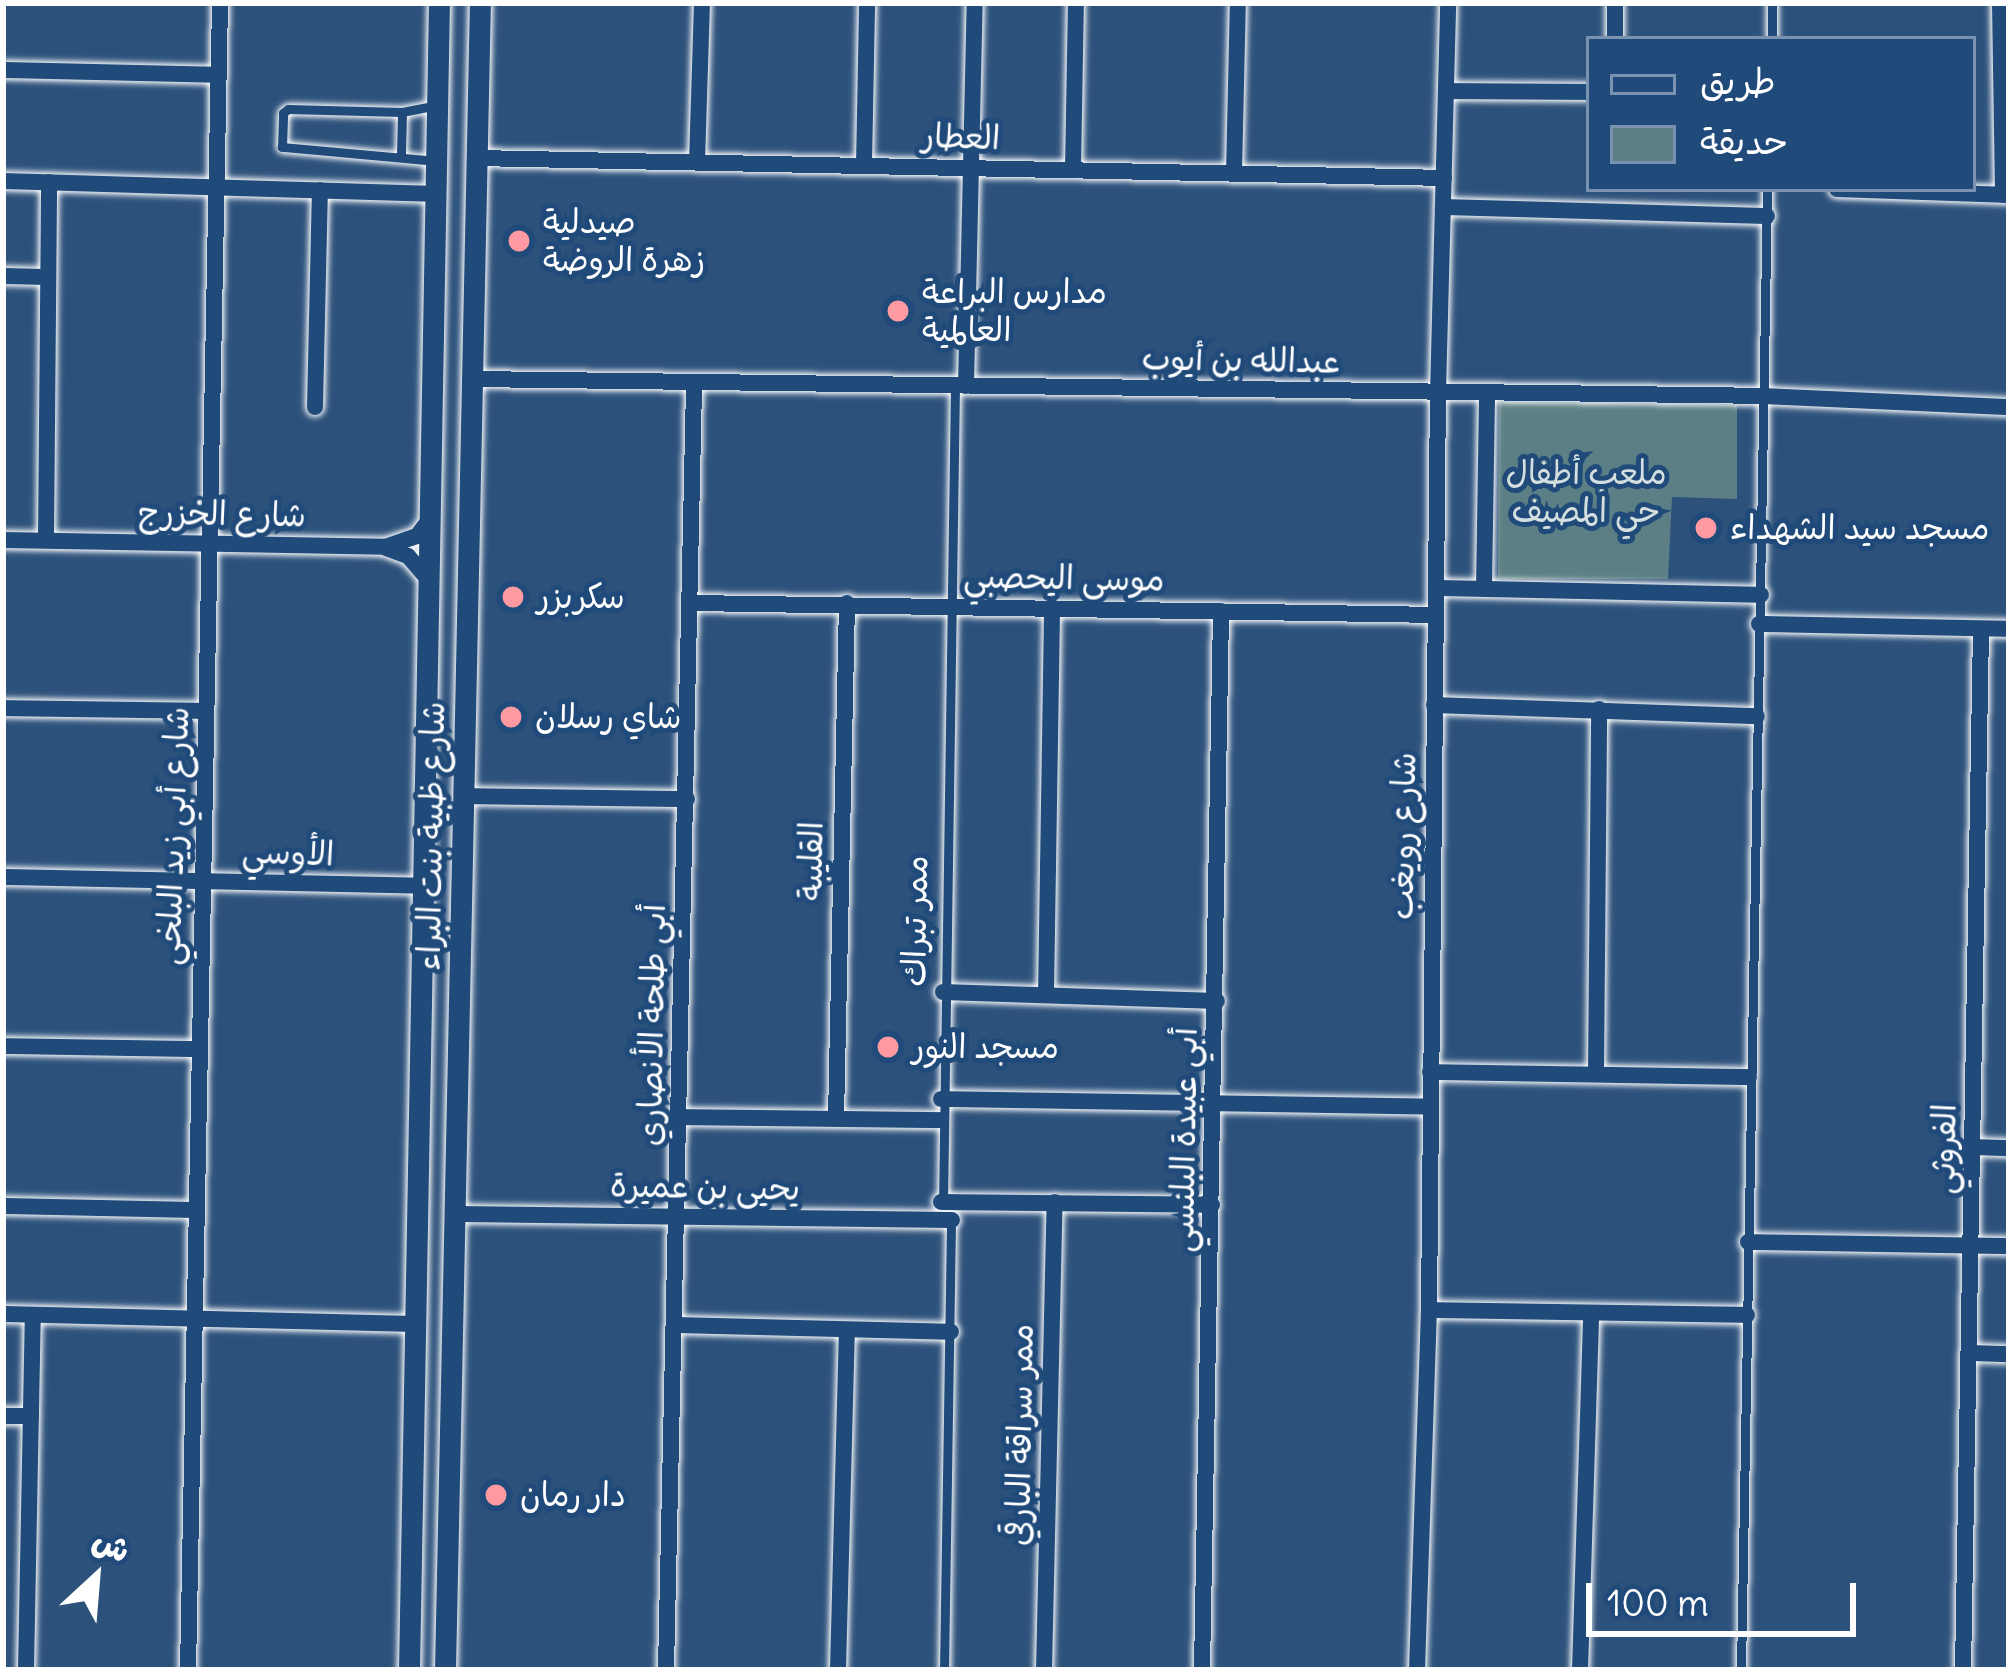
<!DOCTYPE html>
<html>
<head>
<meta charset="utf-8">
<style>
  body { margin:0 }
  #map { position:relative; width:2012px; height:1673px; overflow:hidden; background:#2c517b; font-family:Delius,"Playpen Sans Arabic",sans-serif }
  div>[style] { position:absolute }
  .green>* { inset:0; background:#5b7f84 }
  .roads { filter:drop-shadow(0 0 3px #fff) drop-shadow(0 0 3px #fff) }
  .service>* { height:9px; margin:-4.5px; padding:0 4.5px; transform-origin:4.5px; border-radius:4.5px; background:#1f4a7a }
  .minor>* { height:16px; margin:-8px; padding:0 8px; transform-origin:8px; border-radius:8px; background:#1f4a7a }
  .tertiary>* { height:21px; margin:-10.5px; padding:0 10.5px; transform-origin:10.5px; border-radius:10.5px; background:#1f4a7a }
  .dots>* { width:33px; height:33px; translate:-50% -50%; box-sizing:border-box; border:6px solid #1f4a7a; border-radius:50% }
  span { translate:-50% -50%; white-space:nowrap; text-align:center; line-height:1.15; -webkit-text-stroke:10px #1f4a7a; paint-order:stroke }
  .street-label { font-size:33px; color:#fff }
  .poi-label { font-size:33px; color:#fff }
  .left { translate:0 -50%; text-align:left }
  .park-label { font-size:33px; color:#d6dfe0 }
  .frame { position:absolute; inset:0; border:6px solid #fff; pointer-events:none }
  .legend { position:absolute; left:1586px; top:36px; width:390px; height:156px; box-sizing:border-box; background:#1f4a7a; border:3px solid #7992af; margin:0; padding:15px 21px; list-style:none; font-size:36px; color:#fff }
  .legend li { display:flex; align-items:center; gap:24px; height:60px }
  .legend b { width:60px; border:3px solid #7992af }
  .north { position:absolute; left:36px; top:1517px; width:120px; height:120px; -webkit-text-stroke:9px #1f4a7a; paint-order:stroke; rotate:26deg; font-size:33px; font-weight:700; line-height:48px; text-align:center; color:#fff }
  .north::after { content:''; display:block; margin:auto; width:42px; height:54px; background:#fff; clip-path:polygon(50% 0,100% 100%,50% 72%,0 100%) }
  .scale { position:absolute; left:1586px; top:1583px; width:270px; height:54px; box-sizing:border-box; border:6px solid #fff; border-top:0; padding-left:15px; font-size:36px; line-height:42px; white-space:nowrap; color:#fff; -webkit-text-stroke:9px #1f4a7a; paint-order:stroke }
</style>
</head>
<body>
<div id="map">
  <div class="green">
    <i style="clip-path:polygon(1499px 402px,1737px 405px,1737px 499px,1672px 497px,1668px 579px,1498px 579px)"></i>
  </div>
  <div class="roads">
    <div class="service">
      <i style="left:1772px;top:39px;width:36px;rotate:-90deg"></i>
      <i style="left:401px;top:154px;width:42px;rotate:-88.6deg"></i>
      <i style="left:437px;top:161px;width:156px;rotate:-174.8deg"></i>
      <i style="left:282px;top:147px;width:34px;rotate:-88deg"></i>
      <i style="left:283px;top:113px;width:6px;rotate:-39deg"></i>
      <i style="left:288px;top:109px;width:114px;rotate:1.5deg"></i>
      <i style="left:402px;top:112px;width:37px;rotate:-11deg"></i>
      <i style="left:943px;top:1205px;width:818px;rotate:-89.16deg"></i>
      <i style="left:944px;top:1670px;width:451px;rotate:-89.1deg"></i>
      <i style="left:1741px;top:1670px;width:1481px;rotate:-88.99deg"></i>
    </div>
    <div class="minor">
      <i style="left:2000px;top:3px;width:192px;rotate:89.1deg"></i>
      <i style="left:1615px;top:39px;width:36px;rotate:-90deg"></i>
      <i style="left:3px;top:70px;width:215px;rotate:1.3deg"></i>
      <i style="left:1446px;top:91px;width:143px;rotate:0.4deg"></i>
      <i style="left:476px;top:158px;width:968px;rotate:1.18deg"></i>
      <i style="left:697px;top:162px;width:159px;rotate:-88.2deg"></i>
      <i style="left:864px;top:165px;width:162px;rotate:-88.9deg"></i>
      <i style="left:1073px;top:170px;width:167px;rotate:-89deg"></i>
      <i style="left:1234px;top:173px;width:170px;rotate:-88.7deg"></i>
      <i style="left:3px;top:181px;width:435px;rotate:1.7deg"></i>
      <i style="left:1837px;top:189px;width:172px;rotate:2deg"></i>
      <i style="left:1443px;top:207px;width:324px;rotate:1.6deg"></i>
      <i style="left:3px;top:276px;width:45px;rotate:1.3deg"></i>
      <i style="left:472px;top:379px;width:1293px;rotate:0.75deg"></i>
      <i style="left:1765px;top:396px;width:244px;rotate:2.6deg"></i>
      <i style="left:966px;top:386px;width:383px;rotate:-88.7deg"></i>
      <i style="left:315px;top:407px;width:217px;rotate:-88.7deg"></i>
      <i style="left:3px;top:540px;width:382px;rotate:1deg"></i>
      <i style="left:385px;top:547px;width:34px;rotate:-19deg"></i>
      <i style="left:417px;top:536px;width:20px;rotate:-53deg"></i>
      <i style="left:46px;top:540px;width:358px;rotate:-89.5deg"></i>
      <i style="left:386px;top:548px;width:23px;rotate:20deg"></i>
      <i style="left:408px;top:556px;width:30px;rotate:49deg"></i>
      <i style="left:1436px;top:588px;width:325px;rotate:1.2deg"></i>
      <i style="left:1484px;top:589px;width:195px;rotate:-89.1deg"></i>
      <i style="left:692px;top:603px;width:744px;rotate:0.92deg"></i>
      <i style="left:1759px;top:624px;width:250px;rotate:1.1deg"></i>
      <i style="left:1434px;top:705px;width:323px;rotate:2deg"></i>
      <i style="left:3px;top:708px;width:203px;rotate:0.8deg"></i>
      <i style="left:465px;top:796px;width:222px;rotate:0.8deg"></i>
      <i style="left:3px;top:877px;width:424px;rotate:1.2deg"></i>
      <i style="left:943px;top:992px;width:274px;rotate:1.9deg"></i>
      <i style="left:1046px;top:995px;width:388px;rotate:-89.1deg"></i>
      <i style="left:3px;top:1046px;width:194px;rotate:0.9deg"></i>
      <i style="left:1430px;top:1072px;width:319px;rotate:0.9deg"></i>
      <i style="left:1596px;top:1073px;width:364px;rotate:-89.5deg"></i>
      <i style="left:941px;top:1099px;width:490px;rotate:0.9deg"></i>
      <i style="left:681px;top:1117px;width:260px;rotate:0.7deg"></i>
      <i style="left:836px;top:1119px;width:516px;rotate:-88.78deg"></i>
      <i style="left:1974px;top:1147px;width:35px;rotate:2deg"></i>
      <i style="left:941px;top:1202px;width:271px;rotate:0.6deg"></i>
      <i style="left:3px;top:1206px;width:194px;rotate:1.2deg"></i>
      <i style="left:458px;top:1214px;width:494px;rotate:0.7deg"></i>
      <i style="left:1748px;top:1242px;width:261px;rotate:0.9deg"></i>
      <i style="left:1429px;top:1310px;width:318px;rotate:0.9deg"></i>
      <i style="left:3px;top:1314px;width:414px;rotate:1.4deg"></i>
      <i style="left:674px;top:1325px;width:277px;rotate:1.4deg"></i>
      <i style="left:1971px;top:1353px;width:38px;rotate:2deg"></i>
      <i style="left:3px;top:1416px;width:28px"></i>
      <i style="left:26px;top:1670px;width:355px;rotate:-88.9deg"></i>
      <i style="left:188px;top:1670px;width:1667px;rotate:-88.9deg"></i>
      <i style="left:666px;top:1670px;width:1288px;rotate:-88.75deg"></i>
      <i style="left:838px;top:1670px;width:340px;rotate:-88.5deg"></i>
      <i style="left:1044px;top:1670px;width:468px;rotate:-88.7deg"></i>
      <i style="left:1202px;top:1670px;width:1059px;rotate:-88.97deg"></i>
      <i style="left:1417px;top:1670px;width:360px;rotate:-88.1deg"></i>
      <i style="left:1429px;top:1310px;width:917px;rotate:-89.44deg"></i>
      <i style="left:1438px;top:393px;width:390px;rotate:-88.5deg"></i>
      <i style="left:1580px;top:1670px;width:357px;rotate:-88.2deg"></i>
      <i style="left:1963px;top:1670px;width:1041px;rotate:-89.01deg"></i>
    </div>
    <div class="tertiary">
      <i style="left:409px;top:1670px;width:1667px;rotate:-88.97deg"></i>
      <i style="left:445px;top:1670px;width:1667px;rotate:-88.8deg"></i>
    </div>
  </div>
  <div class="dots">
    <i style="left:519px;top:241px;background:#ff9aa2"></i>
    <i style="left:898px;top:311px;background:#ff9aa2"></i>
    <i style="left:1706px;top:528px;background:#ff9aa2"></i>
    <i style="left:513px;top:597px;background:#ff9aa2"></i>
    <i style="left:511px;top:717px;background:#ff9aa2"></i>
    <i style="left:888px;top:1047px;background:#ff9aa2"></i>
    <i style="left:496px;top:1495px;background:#ff9aa2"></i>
  </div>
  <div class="street-label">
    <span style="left:961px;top:137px;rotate:2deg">العطار</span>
    <span style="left:1241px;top:360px;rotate:1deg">عبدالله بن أيوب</span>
    <span style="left:222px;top:514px;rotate:1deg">شارع الخزرج</span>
    <span style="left:1064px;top:578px;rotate:1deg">موسى اليحصبي</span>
    <span style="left:173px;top:836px;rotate:-88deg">شارع أبي زيد البلخي</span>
    <span style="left:431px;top:836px;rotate:-89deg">شارع ظبية بنت البراء</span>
    <span style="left:1403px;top:836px;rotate:-89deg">شارع رويغب</span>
    <span style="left:288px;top:853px;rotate:2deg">الأوسي</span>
    <span style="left:811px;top:861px;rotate:-89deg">القليبة</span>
    <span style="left:915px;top:921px;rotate:-89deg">ممر تبراك</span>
    <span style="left:652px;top:1025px;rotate:-89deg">أبي طلحة الأنصاري</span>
    <span style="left:1184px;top:1140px;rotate:-89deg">أبي عبيدة البلنسي</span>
    <span style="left:1944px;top:1149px;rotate:-89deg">الفروثي</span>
    <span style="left:705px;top:1187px;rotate:1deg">يحيى بن عميرة</span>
    <span style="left:1020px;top:1435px;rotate:-89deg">ممر سراقة البارقي</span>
  </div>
  <div class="poi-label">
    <span class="left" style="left:543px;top:241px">صيدلية<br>زهرة الروضة</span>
    <span class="left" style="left:922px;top:311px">مدارس البراعة<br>العالمية</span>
    <span class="left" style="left:1730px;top:528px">مسجد سيد الشهداء</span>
    <span class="left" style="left:537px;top:597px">سكربزر</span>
    <span class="left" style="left:535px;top:717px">شاي رسلان</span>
    <span class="left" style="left:912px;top:1047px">مسجد النور</span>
    <span class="left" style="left:520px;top:1495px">دار رمان</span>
  </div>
  <div class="park-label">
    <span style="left:1586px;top:492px">ملعب أطفال<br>حي المصيف</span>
  </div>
  <div class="frame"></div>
  <ul class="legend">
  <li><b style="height:15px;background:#1f4a7a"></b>طريق</li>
  <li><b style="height:33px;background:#5b7f84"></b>حديقة</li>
  </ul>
  <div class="north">ش</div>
  <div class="scale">100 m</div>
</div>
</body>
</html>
